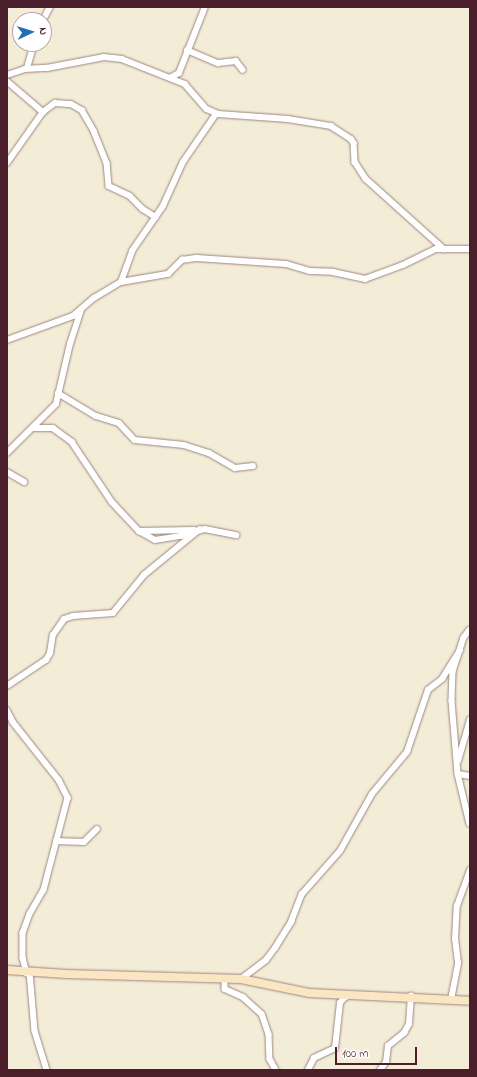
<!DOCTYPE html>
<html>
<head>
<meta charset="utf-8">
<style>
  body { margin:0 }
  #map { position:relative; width:477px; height:1077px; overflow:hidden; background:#f3ecd7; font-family:"Indie Flower",sans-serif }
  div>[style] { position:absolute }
  .roads { filter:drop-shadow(0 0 1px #9e8681) drop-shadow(0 0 1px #9e8681) }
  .street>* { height:5.5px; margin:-2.75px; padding:0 2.75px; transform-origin:2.75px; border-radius:2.75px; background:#fff }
  .secondary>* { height:8px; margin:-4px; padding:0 4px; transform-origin:4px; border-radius:4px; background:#fbe6c4 }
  span { translate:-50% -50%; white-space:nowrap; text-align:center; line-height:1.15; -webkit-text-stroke:3px #fff; paint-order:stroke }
  .frame { position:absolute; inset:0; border:8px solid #4a1f2b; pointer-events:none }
  .north { position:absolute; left:12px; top:12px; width:40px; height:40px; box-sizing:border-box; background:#fff; border:1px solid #b7a5aa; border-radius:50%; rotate:86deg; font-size:11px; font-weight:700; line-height:16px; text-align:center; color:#4a1f2b }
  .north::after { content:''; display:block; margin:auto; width:14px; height:18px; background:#1f6fb2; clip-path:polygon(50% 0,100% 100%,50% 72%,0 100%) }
  .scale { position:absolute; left:335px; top:1047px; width:82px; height:18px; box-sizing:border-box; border:2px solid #4a1f2b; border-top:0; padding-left:5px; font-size:12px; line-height:14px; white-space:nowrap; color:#4a1f2b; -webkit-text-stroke:3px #fff; paint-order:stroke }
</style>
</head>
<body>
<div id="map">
  <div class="roads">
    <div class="street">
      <i style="left:43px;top:20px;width:15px;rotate:-62deg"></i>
      <i style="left:187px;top:50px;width:34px;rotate:23deg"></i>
      <i style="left:218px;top:63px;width:18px;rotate:-6deg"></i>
      <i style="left:236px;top:61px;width:11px;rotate:52deg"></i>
      <i style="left:27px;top:68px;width:25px;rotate:-74deg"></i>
      <i style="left:7px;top:75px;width:19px;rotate:-18deg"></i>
      <i style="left:25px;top:69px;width:22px;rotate:-3deg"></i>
      <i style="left:47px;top:68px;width:58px;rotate:-10.9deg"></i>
      <i style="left:104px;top:57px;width:18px;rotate:6deg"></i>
      <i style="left:122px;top:59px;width:68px;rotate:21.6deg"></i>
      <i style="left:185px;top:84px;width:33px;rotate:49deg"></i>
      <i style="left:207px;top:109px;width:12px;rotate:24deg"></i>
      <i style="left:218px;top:114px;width:70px;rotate:4.1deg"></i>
      <i style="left:288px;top:119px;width:44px;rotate:9.2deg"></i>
      <i style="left:331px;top:126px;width:24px;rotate:33deg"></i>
      <i style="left:351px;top:139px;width:5px;rotate:53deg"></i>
      <i style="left:354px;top:143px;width:19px;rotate:87deg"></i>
      <i style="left:355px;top:162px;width:20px;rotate:57deg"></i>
      <i style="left:366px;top:179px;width:105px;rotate:41.9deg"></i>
      <i style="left:170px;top:78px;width:10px;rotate:-29deg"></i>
      <i style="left:179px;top:73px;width:71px;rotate:-68.5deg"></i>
      <i style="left:7px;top:81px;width:48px;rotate:40.7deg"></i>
      <i style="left:7px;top:163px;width:62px;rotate:-54.8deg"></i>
      <i style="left:43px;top:112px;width:15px;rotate:-37deg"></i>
      <i style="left:55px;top:103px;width:16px;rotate:4deg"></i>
      <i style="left:71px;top:104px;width:13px;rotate:29deg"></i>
      <i style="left:82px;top:110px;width:24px;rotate:60deg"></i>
      <i style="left:94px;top:131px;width:35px;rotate:68deg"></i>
      <i style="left:107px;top:163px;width:23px;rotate:85deg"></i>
      <i style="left:109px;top:186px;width:23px;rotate:25deg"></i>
      <i style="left:130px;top:196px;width:18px;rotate:45deg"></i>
      <i style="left:143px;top:209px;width:15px;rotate:32deg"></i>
      <i style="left:121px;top:282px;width:48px;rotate:-9.7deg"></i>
      <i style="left:168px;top:274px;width:20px;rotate:-45deg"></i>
      <i style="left:182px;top:260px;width:15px;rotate:-8deg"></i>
      <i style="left:197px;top:258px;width:89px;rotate:3.9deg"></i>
      <i style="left:286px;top:264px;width:25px;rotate:16deg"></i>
      <i style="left:310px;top:271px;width:23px;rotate:2deg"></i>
      <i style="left:333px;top:272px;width:33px;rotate:12deg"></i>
      <i style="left:365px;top:279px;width:40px;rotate:-20.2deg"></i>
      <i style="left:403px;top:265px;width:37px;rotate:-26deg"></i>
      <i style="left:436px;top:249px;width:34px"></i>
      <i style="left:7px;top:340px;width:70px;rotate:-20deg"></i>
      <i style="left:73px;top:316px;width:28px;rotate:-41deg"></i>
      <i style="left:94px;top:298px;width:31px;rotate:-31deg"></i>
      <i style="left:121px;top:282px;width:33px;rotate:-70deg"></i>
      <i style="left:132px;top:251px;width:55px;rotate:-55.4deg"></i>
      <i style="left:163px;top:206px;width:48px;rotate:-65.6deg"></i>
      <i style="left:183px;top:162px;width:58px;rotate:-55.5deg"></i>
      <i style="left:58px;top:393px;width:44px;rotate:31.2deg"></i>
      <i style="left:96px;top:416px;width:24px;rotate:17deg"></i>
      <i style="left:119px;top:423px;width:23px;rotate:47deg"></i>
      <i style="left:135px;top:440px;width:49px;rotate:5.8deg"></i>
      <i style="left:184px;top:445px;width:26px;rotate:18deg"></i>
      <i style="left:209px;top:453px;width:30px;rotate:30deg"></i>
      <i style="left:235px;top:468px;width:18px;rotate:-6deg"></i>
      <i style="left:33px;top:428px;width:20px"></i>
      <i style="left:53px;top:428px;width:24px;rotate:36deg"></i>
      <i style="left:72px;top:442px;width:72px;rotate:56.3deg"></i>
      <i style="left:112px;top:502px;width:40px;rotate:47deg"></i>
      <i style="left:139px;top:531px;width:18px;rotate:29deg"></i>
      <i style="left:155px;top:540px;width:26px;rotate:-9deg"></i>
      <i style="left:181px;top:536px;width:25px;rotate:-16deg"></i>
      <i style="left:205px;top:529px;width:32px;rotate:11deg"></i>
      <i style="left:7px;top:453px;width:69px;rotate:-45deg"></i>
      <i style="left:56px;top:404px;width:62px;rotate:-76.9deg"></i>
      <i style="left:70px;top:344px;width:36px;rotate:-72deg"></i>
      <i style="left:7px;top:472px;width:20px;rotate:30deg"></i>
      <i style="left:139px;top:531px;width:55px;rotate:-1deg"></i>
      <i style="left:470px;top:630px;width:10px;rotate:127deg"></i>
      <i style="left:464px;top:638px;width:36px;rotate:108deg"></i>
      <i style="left:453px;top:672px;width:29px;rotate:92deg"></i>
      <i style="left:452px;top:701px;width:73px;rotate:85.3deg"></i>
      <i style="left:458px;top:774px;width:51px;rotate:76.5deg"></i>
      <i style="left:7px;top:686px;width:47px;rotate:-33.7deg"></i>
      <i style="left:46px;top:660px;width:8px;rotate:-60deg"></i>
      <i style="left:50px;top:653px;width:18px;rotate:-81deg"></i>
      <i style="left:53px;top:635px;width:19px;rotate:-55deg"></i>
      <i style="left:64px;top:619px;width:9px;rotate:-18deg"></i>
      <i style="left:73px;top:616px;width:40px;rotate:-4.3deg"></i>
      <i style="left:113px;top:613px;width:49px;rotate:-50.8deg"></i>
      <i style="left:144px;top:575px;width:72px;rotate:-39.4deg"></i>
      <i style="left:7px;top:710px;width:13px;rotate:63deg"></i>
      <i style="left:13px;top:722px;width:74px;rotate:51.6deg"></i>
      <i style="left:59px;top:780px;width:20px;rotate:63deg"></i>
      <i style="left:68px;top:798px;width:95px;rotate:104.6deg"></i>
      <i style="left:44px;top:890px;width:28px;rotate:120deg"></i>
      <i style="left:30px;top:914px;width:20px;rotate:110deg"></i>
      <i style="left:23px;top:933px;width:25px;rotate:90deg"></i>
      <i style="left:23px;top:958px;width:16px;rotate:75deg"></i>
      <i style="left:458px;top:761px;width:43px;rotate:-73.7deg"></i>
      <i style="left:458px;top:774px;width:12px;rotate:9deg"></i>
      <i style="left:56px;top:841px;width:28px;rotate:2deg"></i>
      <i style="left:84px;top:842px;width:18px;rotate:-45deg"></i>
      <i style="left:30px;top:972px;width:59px;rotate:85.2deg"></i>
      <i style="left:35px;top:1031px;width:41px;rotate:72.9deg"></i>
      <i style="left:225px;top:979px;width:10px;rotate:90deg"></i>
      <i style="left:225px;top:989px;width:20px;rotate:24deg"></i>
      <i style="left:243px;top:997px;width:25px;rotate:42deg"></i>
      <i style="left:262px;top:1014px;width:21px;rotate:71deg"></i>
      <i style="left:269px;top:1034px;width:25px;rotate:88deg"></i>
      <i style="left:270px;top:1059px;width:13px;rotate:61deg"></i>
      <i style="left:241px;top:979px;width:31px;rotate:-37deg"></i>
      <i style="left:266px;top:960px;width:15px;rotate:-53deg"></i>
      <i style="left:275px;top:948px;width:31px;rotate:-58deg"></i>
      <i style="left:291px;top:922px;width:30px;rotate:-69deg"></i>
      <i style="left:302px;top:894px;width:57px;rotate:-48.5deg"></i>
      <i style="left:340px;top:851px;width:65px;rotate:-60.7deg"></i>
      <i style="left:372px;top:794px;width:55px;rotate:-50.2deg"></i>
      <i style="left:407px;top:752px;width:65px;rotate:-71.3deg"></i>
      <i style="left:428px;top:690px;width:18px;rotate:-38deg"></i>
      <i style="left:442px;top:679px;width:34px;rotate:-58deg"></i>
      <i style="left:451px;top:1000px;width:38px;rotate:-79deg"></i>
      <i style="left:458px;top:963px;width:24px;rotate:-97deg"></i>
      <i style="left:455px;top:939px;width:33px;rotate:-87deg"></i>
      <i style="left:457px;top:906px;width:38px;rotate:-70deg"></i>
      <i style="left:308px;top:1070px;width:13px;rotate:-63deg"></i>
      <i style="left:314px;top:1058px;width:23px;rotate:-25deg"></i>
      <i style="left:335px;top:1048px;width:45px;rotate:-83.7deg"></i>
      <i style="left:340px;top:1003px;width:8px;rotate:-50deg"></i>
      <i style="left:345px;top:997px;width:4px;rotate:-14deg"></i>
      <i style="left:380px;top:1070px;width:10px;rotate:-53deg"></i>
      <i style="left:386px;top:1062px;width:16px;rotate:-83deg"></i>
      <i style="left:388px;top:1046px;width:21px;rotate:-39deg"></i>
      <i style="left:404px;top:1033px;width:10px;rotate:-61deg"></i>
      <i style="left:409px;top:1024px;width:28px;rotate:-86deg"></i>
    </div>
    <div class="secondary">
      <i style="left:7px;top:970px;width:59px;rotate:3.9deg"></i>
      <i style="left:66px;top:974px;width:175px;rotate:1.6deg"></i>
      <i style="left:241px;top:979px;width:69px;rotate:11.6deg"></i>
      <i style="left:309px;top:993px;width:161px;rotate:2.8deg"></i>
    </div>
  </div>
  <div class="frame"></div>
  <div class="north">N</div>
  <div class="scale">100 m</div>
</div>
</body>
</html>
